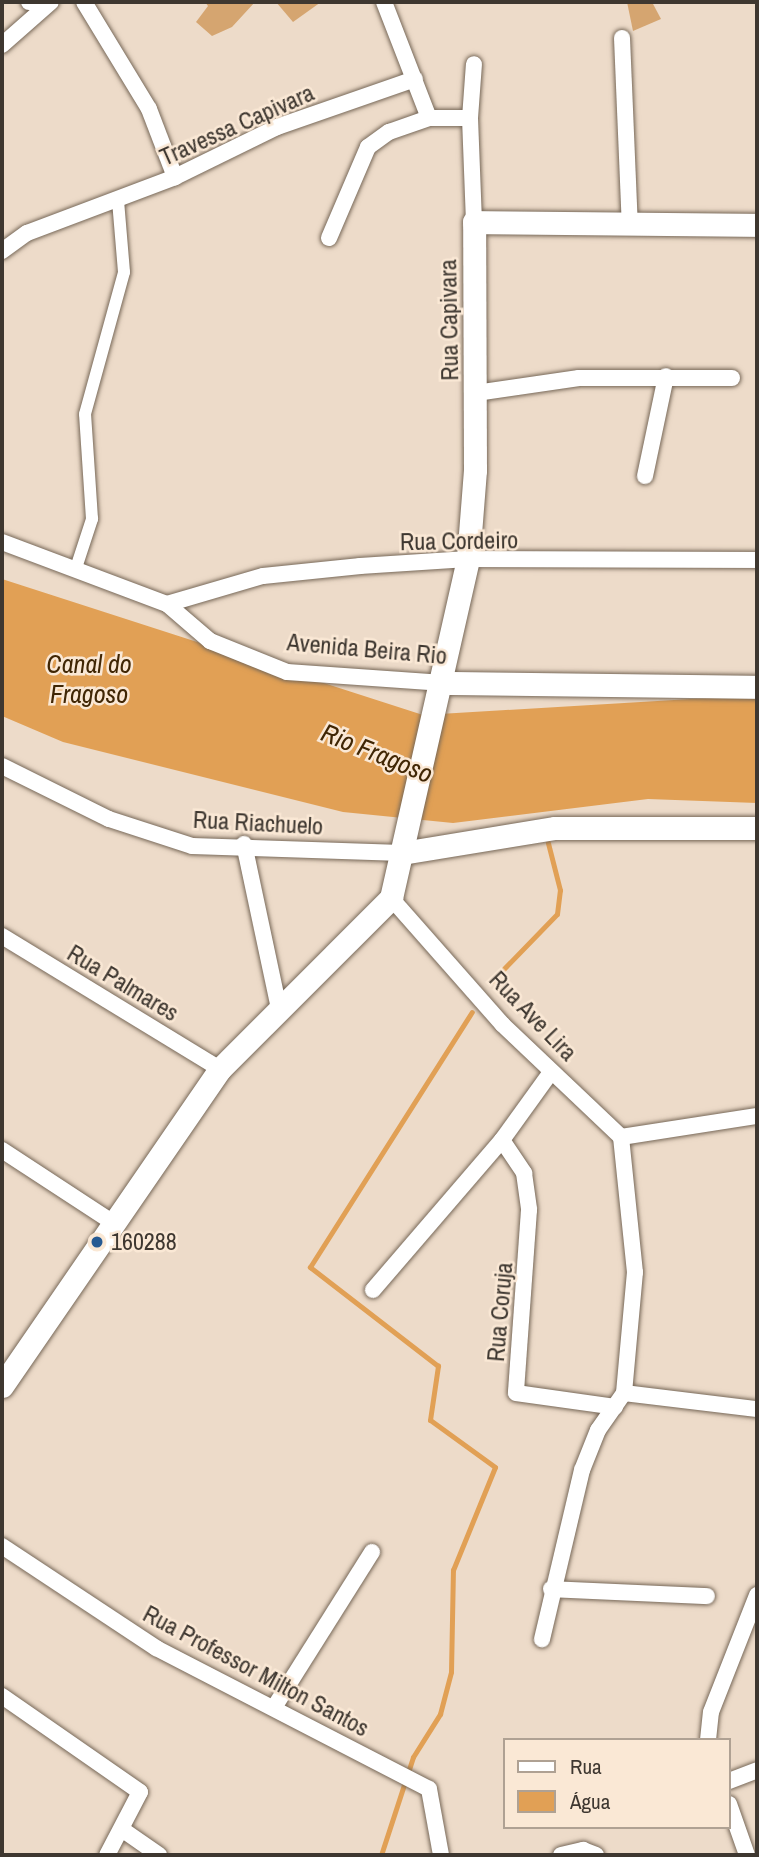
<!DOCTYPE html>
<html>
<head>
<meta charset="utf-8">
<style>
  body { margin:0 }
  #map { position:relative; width:759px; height:1857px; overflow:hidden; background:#eddbc9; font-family:"Archivo Narrow",sans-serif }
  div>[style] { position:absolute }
  .green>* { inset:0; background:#d5a570 }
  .water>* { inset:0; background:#e1a055 }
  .stream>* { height:5px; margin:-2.5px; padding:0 2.5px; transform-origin:2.5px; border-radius:2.5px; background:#e1a055 }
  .roads { filter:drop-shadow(0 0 2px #776858) drop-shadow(0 0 2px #776858) }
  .pedestrian>* { height:12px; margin:-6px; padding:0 6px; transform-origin:6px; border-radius:6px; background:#fff }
  .minor>* { height:16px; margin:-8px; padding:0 8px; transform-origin:8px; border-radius:8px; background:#fff }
  .secondary>* { height:23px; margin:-11.5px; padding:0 11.5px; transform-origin:11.5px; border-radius:11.5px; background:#fff }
  .dots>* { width:19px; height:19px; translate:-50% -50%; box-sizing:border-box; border:4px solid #fae8d5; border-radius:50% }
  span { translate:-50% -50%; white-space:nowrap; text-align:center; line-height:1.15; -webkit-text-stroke:5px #fae8d5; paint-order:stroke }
  .street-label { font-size:24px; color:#3e3730 }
  .poi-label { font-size:24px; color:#3e3730 }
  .left { translate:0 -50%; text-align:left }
  .water-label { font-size:26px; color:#402604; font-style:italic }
  .frame { position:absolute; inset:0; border:4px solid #3e3730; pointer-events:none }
  .legend { position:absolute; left:503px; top:1738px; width:228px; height:91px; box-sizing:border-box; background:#fae8d5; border:2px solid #afa193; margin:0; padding:9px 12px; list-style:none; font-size:21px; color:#3e3730 }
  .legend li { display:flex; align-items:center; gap:14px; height:35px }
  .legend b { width:35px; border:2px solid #afa193 }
</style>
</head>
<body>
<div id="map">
  <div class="green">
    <i style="clip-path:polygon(205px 2px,255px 2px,232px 27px,212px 36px,196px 22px,208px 6px)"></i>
    <i style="clip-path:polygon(276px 2px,321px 2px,293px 22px)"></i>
    <i style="clip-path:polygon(627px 2px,652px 2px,661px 19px,633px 31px)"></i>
  </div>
  <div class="water">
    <i style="clip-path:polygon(2px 579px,423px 715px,757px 695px,757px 803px,648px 799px,453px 823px,343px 812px,63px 742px,2px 716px)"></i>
  </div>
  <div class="stream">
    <i style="left:492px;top:981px;width:93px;rotate:-45.9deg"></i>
    <i style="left:557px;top:914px;width:24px;rotate:-83deg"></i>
    <i style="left:560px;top:890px;width:49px;rotate:-104.3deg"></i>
    <i style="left:381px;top:1855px;width:103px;rotate:-71.9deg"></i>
    <i style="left:413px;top:1757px;width:51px;rotate:-57.9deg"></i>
    <i style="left:440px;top:1714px;width:43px;rotate:-75.3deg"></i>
    <i style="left:451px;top:1672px;width:102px;rotate:-88.9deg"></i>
    <i style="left:453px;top:1570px;width:111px;rotate:-67.8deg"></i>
    <i style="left:495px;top:1467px;width:80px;rotate:-144.1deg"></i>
    <i style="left:430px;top:1420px;width:55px;rotate:-81.6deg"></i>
    <i style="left:438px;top:1366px;width:162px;rotate:-142.3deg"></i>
    <i style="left:310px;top:1267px;width:302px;rotate:-57.6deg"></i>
  </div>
  <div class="roads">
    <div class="pedestrian">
      <i style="left:76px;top:568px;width:52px;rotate:-71.9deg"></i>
      <i style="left:92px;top:519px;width:105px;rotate:-93.8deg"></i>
      <i style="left:85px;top:414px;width:147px;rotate:-74.6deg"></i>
      <i style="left:124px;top:272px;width:72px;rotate:-94.8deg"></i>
    </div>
    <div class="minor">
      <i style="left:29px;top:2px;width:11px"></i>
      <i style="left:84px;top:2px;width:125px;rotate:58.7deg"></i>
      <i style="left:149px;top:109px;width:73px;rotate:69.1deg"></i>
      <i style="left:384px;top:2px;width:124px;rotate:68.8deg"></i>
      <i style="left:429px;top:118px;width:41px"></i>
      <i style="left:470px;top:118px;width:104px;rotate:87.8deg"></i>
      <i style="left:622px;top:38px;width:189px;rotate:87.6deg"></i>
      <i style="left:2px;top:45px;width:65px;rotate:-41.3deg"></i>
      <i style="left:470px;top:118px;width:54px;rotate:-85.8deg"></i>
      <i style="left:329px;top:238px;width:99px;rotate:-66.8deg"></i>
      <i style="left:368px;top:147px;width:26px;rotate:-36deg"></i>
      <i style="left:389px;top:132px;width:42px;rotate:-19.3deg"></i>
      <i style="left:2px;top:251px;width:31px;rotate:-36deg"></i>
      <i style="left:27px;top:233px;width:158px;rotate:-20.7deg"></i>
      <i style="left:175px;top:177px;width:114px;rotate:-26.1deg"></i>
      <i style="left:277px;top:127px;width:146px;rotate:-19.2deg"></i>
      <i style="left:476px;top:393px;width:104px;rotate:-8.3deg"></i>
      <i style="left:579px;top:378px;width:153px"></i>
      <i style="left:645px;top:476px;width:102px;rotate:-78.1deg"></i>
      <i style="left:2px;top:542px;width:176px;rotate:20.6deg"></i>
      <i style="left:167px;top:604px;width:57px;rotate:40.7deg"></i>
      <i style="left:210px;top:641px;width:83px;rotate:21.9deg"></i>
      <i style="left:287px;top:672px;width:157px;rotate:4deg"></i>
      <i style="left:167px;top:604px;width:100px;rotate:-16.3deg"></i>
      <i style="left:263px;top:576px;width:98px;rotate:-5.9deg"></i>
      <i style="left:360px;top:566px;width:108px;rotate:-3.7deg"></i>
      <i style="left:468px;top:559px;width:289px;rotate:0.2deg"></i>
      <i style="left:2px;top:766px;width:119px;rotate:26.4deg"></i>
      <i style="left:109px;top:819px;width:87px;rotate:18deg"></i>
      <i style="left:192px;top:846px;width:210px;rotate:1.9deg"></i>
      <i style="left:244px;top:844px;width:168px;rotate:78deg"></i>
      <i style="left:391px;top:898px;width:168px;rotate:48.6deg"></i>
      <i style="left:502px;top:1024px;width:164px;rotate:43.5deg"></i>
      <i style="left:621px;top:1137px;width:136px;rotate:84.1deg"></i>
      <i style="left:635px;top:1272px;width:121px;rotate:95.2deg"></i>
      <i style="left:624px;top:1393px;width:45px;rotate:125.1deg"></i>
      <i style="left:598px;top:1430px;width:43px;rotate:111.8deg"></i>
      <i style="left:582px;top:1470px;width:174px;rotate:103.3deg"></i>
      <i style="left:2px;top:936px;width:255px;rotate:31.4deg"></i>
      <i style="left:621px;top:1137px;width:138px;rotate:-8.8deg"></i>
      <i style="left:502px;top:1140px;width:40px;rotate:56deg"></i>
      <i style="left:524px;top:1173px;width:37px;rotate:82deg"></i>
      <i style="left:529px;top:1210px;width:183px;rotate:94.1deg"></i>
      <i style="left:516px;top:1393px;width:100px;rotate:8deg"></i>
      <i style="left:2px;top:1150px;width:135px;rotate:33.2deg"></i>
      <i style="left:373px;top:1290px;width:198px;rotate:-49.3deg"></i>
      <i style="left:502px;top:1140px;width:84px;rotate:-54.2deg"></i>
      <i style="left:624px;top:1393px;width:134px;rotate:6.9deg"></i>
      <i style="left:2px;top:1546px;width:185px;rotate:33.5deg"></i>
      <i style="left:156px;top:1648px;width:307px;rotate:27.3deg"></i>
      <i style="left:429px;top:1789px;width:67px;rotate:79.7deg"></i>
      <i style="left:551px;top:1589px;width:156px;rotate:2.6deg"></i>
      <i style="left:2px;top:1696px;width:168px;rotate:34.8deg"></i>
      <i style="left:140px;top:1792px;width:71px;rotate:117.6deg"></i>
      <i style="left:275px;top:1706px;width:182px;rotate:-57.8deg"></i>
      <i style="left:708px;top:1740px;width:28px;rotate:-84deg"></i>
      <i style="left:711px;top:1712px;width:126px;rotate:-68.5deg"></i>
      <i style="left:729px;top:1781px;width:30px;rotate:-21deg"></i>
      <i style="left:729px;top:1804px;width:54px;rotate:70.6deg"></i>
      <i style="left:123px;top:1830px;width:44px;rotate:34.8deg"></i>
      <i style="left:561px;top:1855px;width:23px;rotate:-13deg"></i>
      <i style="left:583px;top:1850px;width:14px;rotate:21deg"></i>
    </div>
    <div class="secondary">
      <i style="left:444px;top:683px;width:313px;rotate:0.7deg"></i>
      <i style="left:402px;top:853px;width:155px;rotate:-9.3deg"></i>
      <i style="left:555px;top:828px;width:202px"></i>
      <i style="left:2px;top:1386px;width:385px;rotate:-55.5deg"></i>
      <i style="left:220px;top:1069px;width:242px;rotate:-45deg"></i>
      <i style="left:391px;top:898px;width:348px;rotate:-77.2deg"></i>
      <i style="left:468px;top:559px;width:89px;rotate:-85.5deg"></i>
      <i style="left:475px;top:470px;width:248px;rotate:-90.2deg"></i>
      <i style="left:474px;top:222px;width:283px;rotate:0.6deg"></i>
    </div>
  </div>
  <div class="dots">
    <i style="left:97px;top:1242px;background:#255a93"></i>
  </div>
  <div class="street-label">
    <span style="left:237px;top:125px;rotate:-24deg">Travessa Capivara</span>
    <span style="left:449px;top:320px;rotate:-91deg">Rua Capivara</span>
    <span style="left:459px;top:541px;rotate:-1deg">Rua Cordeiro</span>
    <span style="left:367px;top:649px;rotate:5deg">Avenida Beira Rio</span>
    <span style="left:258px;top:823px;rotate:3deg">Rua Riachuelo</span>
    <span style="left:123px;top:983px;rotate:31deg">Rua Palmares</span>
    <span style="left:533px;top:1016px;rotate:46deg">Rua Ave Lira</span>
    <span style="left:500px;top:1312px;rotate:-85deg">Rua Coruja</span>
    <span style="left:256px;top:1671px;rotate:28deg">Rua Professor Milton Santos</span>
  </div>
  <div class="poi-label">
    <span class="left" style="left:111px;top:1242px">160288</span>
  </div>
  <div class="water-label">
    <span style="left:89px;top:679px">Canal do<br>Fragoso</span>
    <span style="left:377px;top:753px;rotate:22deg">Rio Fragoso</span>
  </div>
  <div class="frame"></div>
  <ul class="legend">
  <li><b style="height:9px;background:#fff"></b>Rua</li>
  <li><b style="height:19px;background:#e1a055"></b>Água</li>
  </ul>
</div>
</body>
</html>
